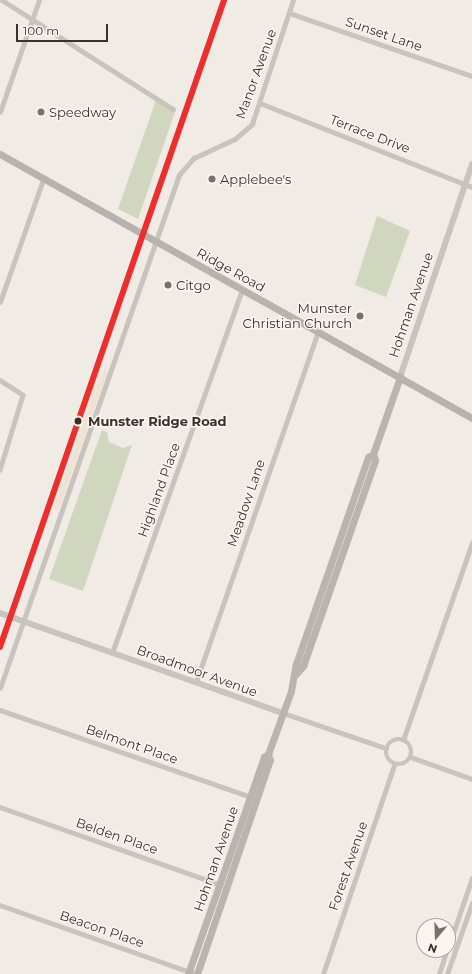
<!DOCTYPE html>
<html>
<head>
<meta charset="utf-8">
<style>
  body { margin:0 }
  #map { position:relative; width:472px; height:974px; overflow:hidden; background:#f0ebe5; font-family:Montserrat,sans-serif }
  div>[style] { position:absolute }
  .green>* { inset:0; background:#d1d6bf }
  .plaza>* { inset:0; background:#eee3d5 }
  .minor>* { height:4.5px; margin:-2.25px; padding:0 2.25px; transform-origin:2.25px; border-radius:2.25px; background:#c9c3be }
  .minor>.ring { margin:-2.25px; padding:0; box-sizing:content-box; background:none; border:4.5px solid #c9c3be; border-radius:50% }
  .tertiary>* { height:6px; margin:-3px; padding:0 3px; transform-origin:3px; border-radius:3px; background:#c9c3be }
  .secondary>* { height:7px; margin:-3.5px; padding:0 3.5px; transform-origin:3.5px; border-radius:3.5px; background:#bab3ae }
  .primary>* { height:7px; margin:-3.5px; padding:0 3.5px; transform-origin:3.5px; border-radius:3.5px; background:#b8b1ad }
  .rail-1>* { height:6px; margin:-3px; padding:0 3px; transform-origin:3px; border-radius:3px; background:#ee2e2d }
  .dots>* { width:11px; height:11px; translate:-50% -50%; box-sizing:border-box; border:2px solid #fbf5ee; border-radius:50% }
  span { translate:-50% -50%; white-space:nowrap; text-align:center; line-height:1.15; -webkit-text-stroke:3px #fbf5ee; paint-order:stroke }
  .street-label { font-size:13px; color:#3b302b }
  .poi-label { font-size:13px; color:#3b302b }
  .left { translate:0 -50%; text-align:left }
  .right { translate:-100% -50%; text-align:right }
  .stop-label { font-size:13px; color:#3b302b; font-weight:700 }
  .north { position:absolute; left:416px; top:918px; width:40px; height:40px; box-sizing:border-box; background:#fbf5ee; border:1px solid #aea6a0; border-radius:50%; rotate:199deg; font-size:11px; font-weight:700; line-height:16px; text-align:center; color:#3b302b }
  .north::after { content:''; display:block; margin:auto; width:14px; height:18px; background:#7a716c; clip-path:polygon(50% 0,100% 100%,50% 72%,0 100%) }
  .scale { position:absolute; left:16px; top:24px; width:92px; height:18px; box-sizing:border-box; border:2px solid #3b302b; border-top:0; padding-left:5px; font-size:12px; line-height:14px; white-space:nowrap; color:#3b302b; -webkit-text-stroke:3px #fbf5ee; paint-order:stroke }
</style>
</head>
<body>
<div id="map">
  <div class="green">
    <i style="clip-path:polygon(156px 100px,175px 112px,138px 219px,118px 209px)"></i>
    <i style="clip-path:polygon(377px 216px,410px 231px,386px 297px,355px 285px)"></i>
    <i style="clip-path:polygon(102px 430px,107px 432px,109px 442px,123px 448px,132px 445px,83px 591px,49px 579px)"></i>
  </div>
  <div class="plaza">
    <i style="clip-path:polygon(106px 365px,107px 375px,59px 509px,53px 508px,91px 401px,93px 387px,94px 383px,99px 384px)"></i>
  </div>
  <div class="minor">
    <i style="left:2px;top:0;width:203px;rotate:32.5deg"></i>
    <i style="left:289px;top:13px;width:194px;rotate:19deg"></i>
    <i style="left:260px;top:103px;width:228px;rotate:21.6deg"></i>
    <i style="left:0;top:112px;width:119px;rotate:-70.8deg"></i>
    <i style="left:0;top:302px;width:129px;rotate:-70.6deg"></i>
    <i style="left:0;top:380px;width:27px;rotate:33deg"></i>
    <i style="left:23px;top:395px;width:78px;rotate:107deg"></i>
    <i style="left:112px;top:653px;width:386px;rotate:-70.3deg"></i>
    <i style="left:196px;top:682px;width:372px;rotate:-70.8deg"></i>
    <i style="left:0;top:688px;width:543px;rotate:-70.76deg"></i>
    <i style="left:179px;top:175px;width:23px;rotate:-49deg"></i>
    <i style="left:194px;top:158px;width:45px;rotate:-24.9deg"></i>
    <i style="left:235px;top:139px;width:23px;rotate:-41deg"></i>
    <i style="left:252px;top:124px;width:131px;rotate:-71.7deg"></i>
    <i style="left:0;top:710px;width:266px;rotate:19.1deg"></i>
    <i style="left:283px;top:713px;width:109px;rotate:18.8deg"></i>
    <i class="ring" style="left:386px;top:739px;width:21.5px;height:21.5px"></i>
    <i style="left:403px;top:740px;width:209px;rotate:-70.7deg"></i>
    <i style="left:411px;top:757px;width:65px;rotate:19.8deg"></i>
    <i style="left:0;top:807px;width:234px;rotate:19.4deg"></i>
    <i style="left:0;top:905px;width:208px;rotate:19.4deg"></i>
    <i style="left:448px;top:948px;width:74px;rotate:-71.1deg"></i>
    <i style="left:323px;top:974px;width:221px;rotate:-71.2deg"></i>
    <i style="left:439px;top:974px;width:25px;rotate:-72deg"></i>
    <i style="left:447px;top:974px;width:75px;rotate:-70.6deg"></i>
  </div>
  <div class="tertiary">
    <i style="left:400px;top:377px;width:225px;rotate:-71.3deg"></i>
    <i style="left:0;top:613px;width:300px;rotate:19.5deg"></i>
  </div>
  <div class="secondary">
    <i style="left:296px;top:674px;width:11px;rotate:-49deg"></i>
    <i style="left:303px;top:666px;width:218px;rotate:-70.7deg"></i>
    <i style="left:375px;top:460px;width:6px;rotate:-108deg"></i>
    <i style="left:188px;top:974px;width:230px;rotate:-70.7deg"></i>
    <i style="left:264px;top:757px;width:5px;rotate:-37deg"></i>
    <i style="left:268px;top:754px;width:67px;rotate:-69.9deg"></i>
    <i style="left:291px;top:691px;width:27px;rotate:-80deg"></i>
    <i style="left:296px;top:664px;width:219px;rotate:-70.8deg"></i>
    <i style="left:368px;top:457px;width:6px;rotate:-31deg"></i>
    <i style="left:373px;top:454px;width:82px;rotate:-70.7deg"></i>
    <i style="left:197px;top:974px;width:226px;rotate:-71.2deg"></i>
    <i style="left:270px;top:760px;width:6px;rotate:-108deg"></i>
  </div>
  <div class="primary">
    <i style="left:0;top:154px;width:541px;rotate:29.22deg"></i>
  </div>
  <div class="rail-1">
    <i style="left:0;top:647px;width:685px;rotate:-70.9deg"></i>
  </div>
  <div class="dots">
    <i style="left:41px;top:112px;background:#7a716c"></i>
    <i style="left:212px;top:179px;background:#7a716c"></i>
    <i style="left:168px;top:285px;background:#7a716c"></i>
    <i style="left:360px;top:316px;background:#7a716c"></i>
    <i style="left:78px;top:421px;background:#3b302b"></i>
  </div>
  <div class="street-label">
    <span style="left:384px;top:34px;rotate:19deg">Sunset Lane</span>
    <span style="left:256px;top:74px;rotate:-70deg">Manor Avenue</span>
    <span style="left:370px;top:134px;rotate:21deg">Terrace Drive</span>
    <span style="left:231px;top:270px;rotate:29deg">Ridge Road</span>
    <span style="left:411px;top:305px;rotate:-71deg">Hohman Avenue</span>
    <span style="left:159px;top:490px;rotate:-70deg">Highland Place</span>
    <span style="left:246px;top:503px;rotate:-71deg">Meadow Lane</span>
    <span style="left:197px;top:671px;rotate:20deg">Broadmoor Avenue</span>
    <span style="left:132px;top:744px;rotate:19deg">Belmont Place</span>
    <span style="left:117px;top:836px;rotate:19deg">Belden Place</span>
    <span style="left:216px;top:859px;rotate:-71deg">Hohman Avenue</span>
    <span style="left:348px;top:866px;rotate:-71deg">Forest Avenue</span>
    <span style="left:102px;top:929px;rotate:19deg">Beacon Place</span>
  </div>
  <div class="poi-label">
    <span class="left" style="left:49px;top:112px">Speedway</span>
    <span class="left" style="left:220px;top:179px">Applebee's</span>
    <span class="left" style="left:176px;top:285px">Citgo</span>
    <span class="right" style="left:352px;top:316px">Munster<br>Christian Church</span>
  </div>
  <div class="stop-label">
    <span class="left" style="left:88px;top:421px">Munster Ridge Road</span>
  </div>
  <div class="north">N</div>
  <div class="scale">100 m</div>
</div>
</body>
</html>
